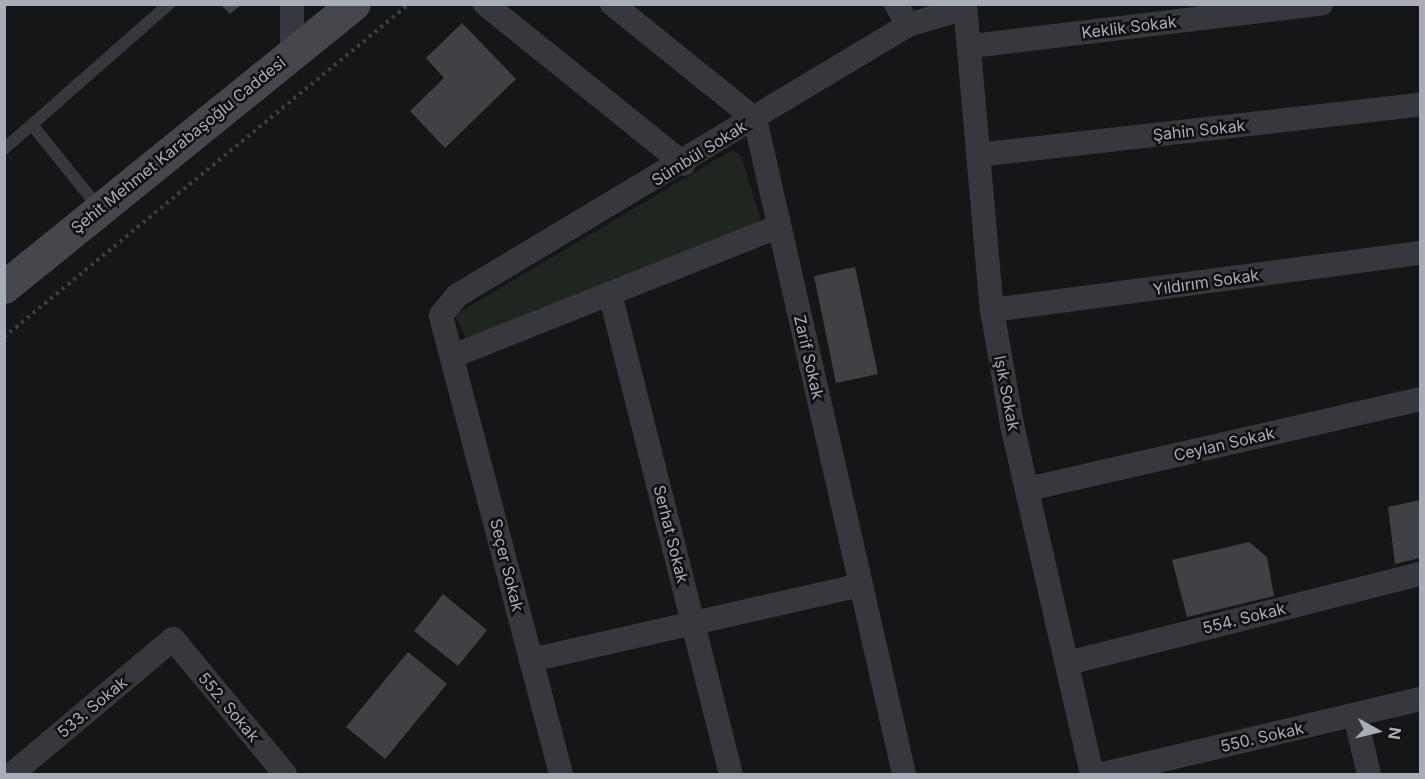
<!DOCTYPE html>
<html>
<head>
<meta charset="utf-8">
<style>
  body { margin:0 }
  #map { position:relative; width:1425px; height:779px; overflow:hidden; background:#161618; font-family:Inter,sans-serif }
  div>[style] { position:absolute }
  .green>* { inset:0; background:#1e261f }
  .building>* { inset:0; background:#404145 }
  .path>* { height:4px; margin-top:-2px; transform-origin:0; background:repeating-linear-gradient(90deg,#3d3f44 0 3px,transparent 0 7.5px) }
  .service>* { height:12px; margin:-6px; padding:0 6px; transform-origin:6px; border-radius:6px; background:#37383d }
  .minor>* { height:24px; margin:-12px; padding:0 12px; transform-origin:12px; border-radius:12px; background:#37383d }
  .secondary>* { height:33px; margin:-16.5px; padding:0 16.5px; transform-origin:16.5px; border-radius:16.5px; background:#45474d }
  span { translate:-50% -50%; white-space:nowrap; text-align:center; line-height:1.15; -webkit-text-stroke:5px #111113; paint-order:stroke }
  .street-label { font-size:16px; color:#a8adb8 }
  .frame { position:absolute; inset:0; border:6px solid #a8adb8; pointer-events:none }
  .north { position:absolute; left:1347px; top:701px; width:60px; height:60px; -webkit-text-stroke:4px #111113; paint-order:stroke; rotate:98deg; font-size:16px; font-weight:700; line-height:24px; text-align:center; color:#a8adb8 }
  .north::after { content:''; display:block; margin:auto; width:21px; height:27px; background:#a8adb8; clip-path:polygon(50% 0,100% 100%,50% 72%,0 100%) }
</style>
</head>
<body>
<div id="map">
  <div class="green">
    <i style="clip-path:polygon(732px 150px,741px 156px,760px 217px,758px 226px,466px 339px,455px 315px)"></i>
  </div>
  <div class="building">
    <i style="clip-path:polygon(220px 4px,242px 4px,230px 14px)"></i>
    <i style="clip-path:polygon(462px 23px,516px 79px,445px 148px,410px 111px,444px 78px,426px 58px)"></i>
    <i style="clip-path:polygon(855px 267px,878px 374px,836px 383px,814px 276px)"></i>
    <i style="clip-path:polygon(1420px 500px,1420px 558px,1395px 564px,1388px 507px)"></i>
    <i style="clip-path:polygon(1249px 542px,1267px 557px,1274px 596px,1187px 617px,1172px 560px)"></i>
    <i style="clip-path:polygon(443px 594px,487px 630px,458px 666px,414px 631px)"></i>
    <i style="clip-path:polygon(408px 652px,447px 684px,385px 759px,346px 727px)"></i>
  </div>
  <div class="path">
    <i style="left:4px;top:337px;width:524px;rotate:-39.43deg"></i>
  </div>
  <div class="service">
    <i style="left:33px;top:126px;width:105px;rotate:51.2deg"></i>
    <i style="left:4px;top:149px;width:220px;rotate:-41.3deg"></i>
  </div>
  <div class="minor">
    <i style="left:485px;top:4px;width:255px;rotate:38.8deg"></i>
    <i style="left:612px;top:4px;width:184px;rotate:38.8deg"></i>
    <i style="left:755px;top:119px;width:672px;rotate:77.18deg"></i>
    <i style="left:896px;top:4px;width:24px;rotate:60deg"></i>
    <i style="left:965px;top:4px;width:307px;rotate:85deg"></i>
    <i style="left:992px;top:310px;width:117px;rotate:80.1deg"></i>
    <i style="left:1012px;top:425px;width:358px;rotate:77.1deg"></i>
    <i style="left:972px;top:46px;width:352px;rotate:-6.9deg"></i>
    <i style="left:292px;top:53px;width:49px;rotate:-90deg"></i>
    <i style="left:978px;top:155px;width:445px;rotate:-6.5deg"></i>
    <i style="left:610px;top:293px;width:496px;rotate:75.9deg"></i>
    <i style="left:992px;top:310px;width:432px;rotate:-7.6deg"></i>
    <i style="left:453px;top:356px;width:351px;rotate:-21.7deg"></i>
    <i style="left:1028px;top:489px;width:402px;rotate:-12.9deg"></i>
    <i style="left:531px;top:660px;width:338px;rotate:-12.8deg"></i>
    <i style="left:1068px;top:663px;width:363px;rotate:-14.2deg"></i>
    <i style="left:1355px;top:715px;width:61px;rotate:76.7deg"></i>
    <i style="left:12px;top:774px;width:210px;rotate:-40deg"></i>
    <i style="left:173px;top:639px;width:175px;rotate:50.3deg"></i>
    <i style="left:561px;top:774px;width:474px;rotate:-104.7deg"></i>
    <i style="left:441px;top:315px;width:26px;rotate:-50deg"></i>
    <i style="left:458px;top:295px;width:525px;rotate:-30.96deg"></i>
    <i style="left:908px;top:25px;width:59px;rotate:-16.6deg"></i>
    <i style="left:1103px;top:774px;width:326px;rotate:-13.3deg"></i>
  </div>
  <div class="secondary">
    <i style="left:4px;top:287px;width:450px;rotate:-39deg"></i>
  </div>
  <div class="street-label">
    <span style="left:1129px;top:27px;rotate:-7deg">Keklik Sokak</span>
    <span style="left:1199px;top:130px;rotate:-6deg">Şahin Sokak</span>
    <span style="left:178px;top:145px;rotate:-39deg">Şehit Mehmet Karabaşoğlu Caddesi</span>
    <span style="left:699px;top:153px;rotate:-32deg">Sümbül Sokak</span>
    <span style="left:1206px;top:282px;rotate:-8deg">Yıldırım Sokak</span>
    <span style="left:809px;top:357px;rotate:77deg">Zarif Sokak</span>
    <span style="left:1007px;top:393px;rotate:79deg">Işık Sokak</span>
    <span style="left:1224px;top:444px;rotate:-13deg">Ceylan Sokak</span>
    <span style="left:671px;top:534px;rotate:76deg">Serhat Sokak</span>
    <span style="left:507px;top:565px;rotate:76deg">Seçer Sokak</span>
    <span style="left:1244px;top:618px;rotate:-14deg">554. Sokak</span>
    <span style="left:92px;top:707px;rotate:-40deg">533. Sokak</span>
    <span style="left:229px;top:707px;rotate:50deg">552. Sokak</span>
    <span style="left:1262px;top:737px;rotate:-13deg">550. Sokak</span>
  </div>
  <div class="frame"></div>
  <div class="north">N</div>
</div>
</body>
</html>
